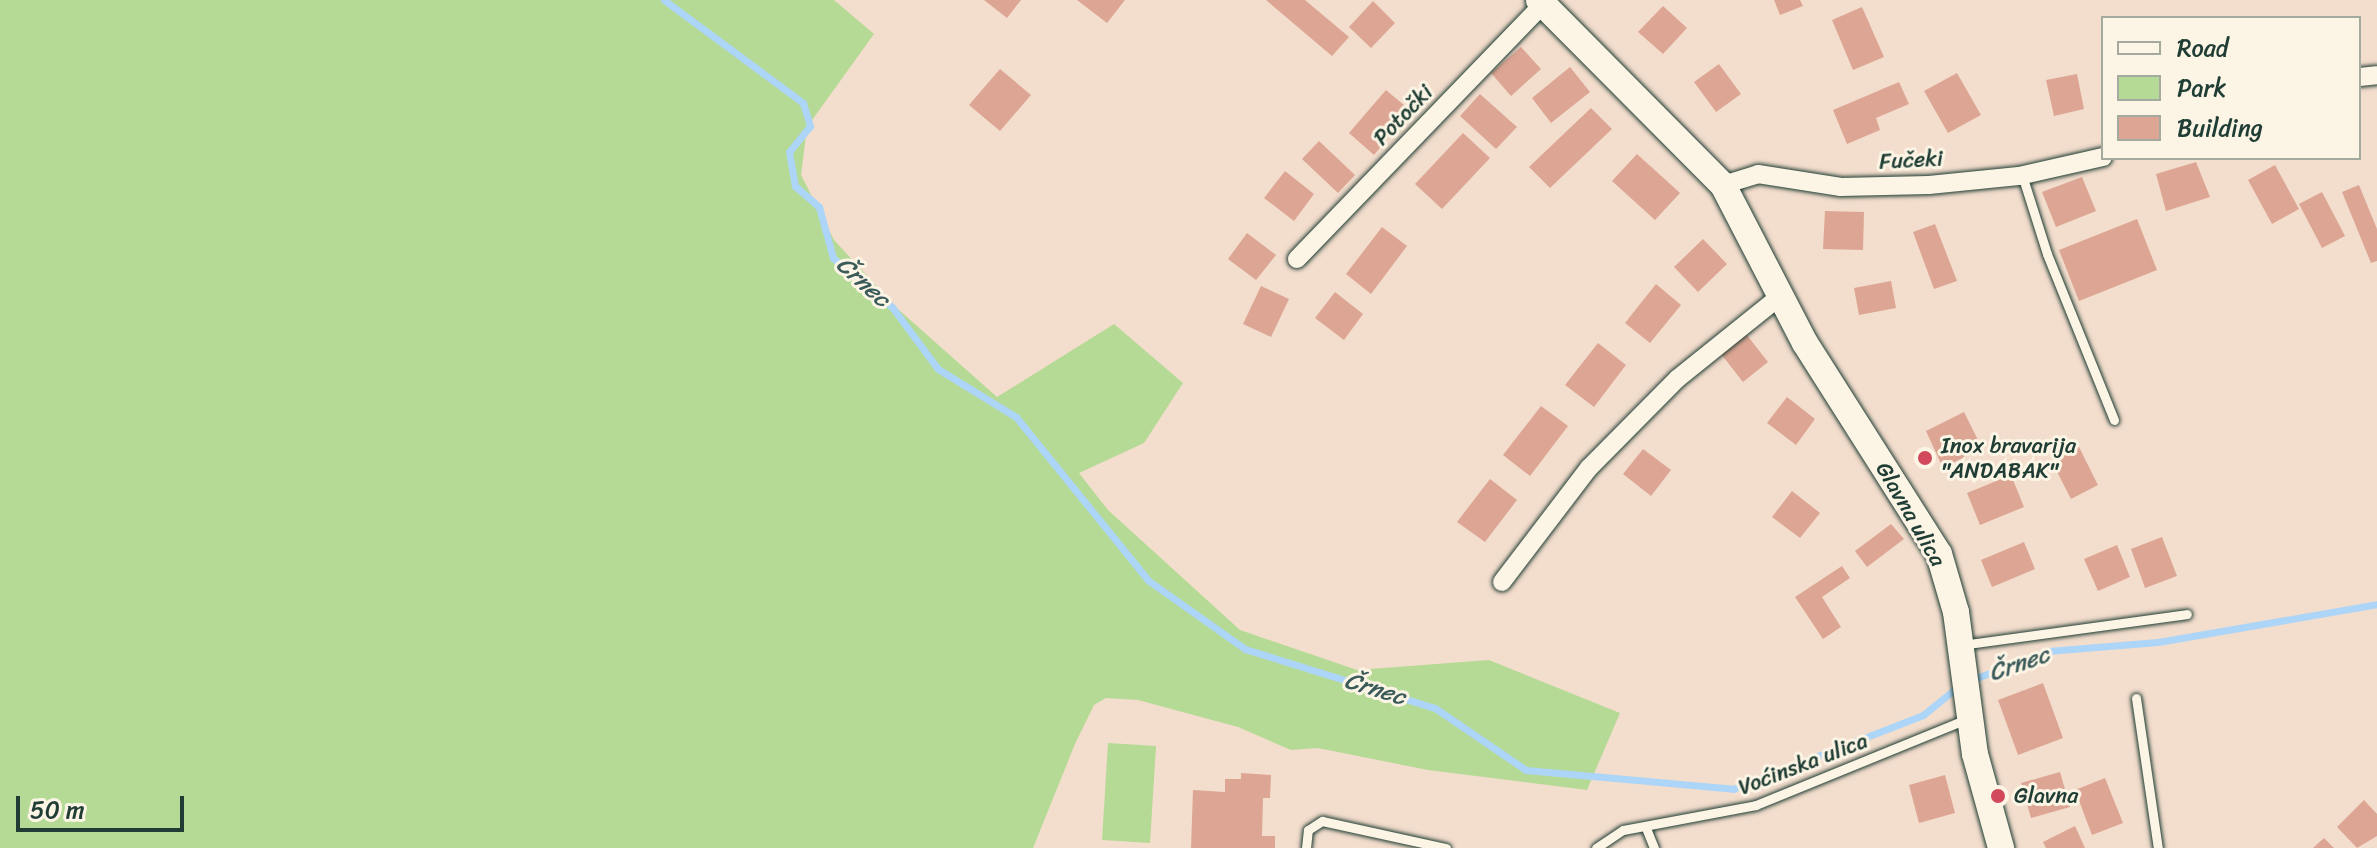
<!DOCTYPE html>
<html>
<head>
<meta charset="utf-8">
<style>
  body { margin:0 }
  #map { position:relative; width:2377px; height:848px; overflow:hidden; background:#f3ddcd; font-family:Sriracha,sans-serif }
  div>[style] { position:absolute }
  .green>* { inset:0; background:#b5da95 }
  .stream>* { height:7px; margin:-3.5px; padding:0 3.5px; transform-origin:3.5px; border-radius:3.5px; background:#add5f8 }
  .building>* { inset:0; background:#dda694 }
  .roads { filter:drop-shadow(0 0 2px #1f3d34) drop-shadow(0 0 2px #1f3d34) }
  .lane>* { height:9px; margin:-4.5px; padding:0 4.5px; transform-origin:4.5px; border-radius:4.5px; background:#fcf5e5 }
  .street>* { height:18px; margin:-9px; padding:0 9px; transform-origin:9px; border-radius:9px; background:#fcf5e5 }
  .secondary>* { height:26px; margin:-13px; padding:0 13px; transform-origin:13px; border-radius:13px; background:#fcf5e5 }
  .dots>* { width:22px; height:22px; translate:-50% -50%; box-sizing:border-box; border:4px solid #fcf5e5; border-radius:50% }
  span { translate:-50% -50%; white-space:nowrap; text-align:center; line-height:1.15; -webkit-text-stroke:6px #fcf5e5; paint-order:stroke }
  .street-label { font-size:22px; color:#1f3d34 }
  .poi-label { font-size:22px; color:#1f3d34 }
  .left { translate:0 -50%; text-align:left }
  .water-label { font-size:24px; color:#3b5b5b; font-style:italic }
  .legend { position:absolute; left:2101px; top:16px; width:260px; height:144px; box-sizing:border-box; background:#fcf5e5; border:2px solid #a4ab9e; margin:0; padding:10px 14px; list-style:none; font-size:24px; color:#1f3d34 }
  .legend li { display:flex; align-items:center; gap:16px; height:40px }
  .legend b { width:40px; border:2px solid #a4ab9e }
  .scale { position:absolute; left:16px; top:796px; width:168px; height:36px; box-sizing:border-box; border:4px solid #1f3d34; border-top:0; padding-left:10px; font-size:24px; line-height:28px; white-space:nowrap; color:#1f3d34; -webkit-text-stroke:6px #fcf5e5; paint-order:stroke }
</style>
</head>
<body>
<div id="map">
  <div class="green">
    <i style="clip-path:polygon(0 0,834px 0,874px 34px,807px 127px,801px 175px,834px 240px,899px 310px,997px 397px,1114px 324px,1183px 383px,1144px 443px,1079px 473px,1108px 510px,1240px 630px,1357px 670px,1489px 660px,1620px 713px,1587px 790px,1428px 770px,1318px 748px,1291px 750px,1238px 727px,1138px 700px,1106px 698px,1094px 705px,1075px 744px,1033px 848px,0 848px)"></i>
    <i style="clip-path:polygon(1108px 743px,1156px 746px,1150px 843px,1102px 840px)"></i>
  </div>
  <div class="stream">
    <i style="left:664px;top:0;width:173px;rotate:36.5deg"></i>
    <i style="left:803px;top:103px;width:24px;rotate:73deg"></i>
    <i style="left:810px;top:126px;width:33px;rotate:129deg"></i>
    <i style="left:789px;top:152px;width:35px;rotate:80deg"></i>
    <i style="left:795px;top:186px;width:32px;rotate:41deg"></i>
    <i style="left:819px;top:207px;width:53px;rotate:74.6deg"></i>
    <i style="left:833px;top:258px;width:77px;rotate:39.7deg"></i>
    <i style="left:892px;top:307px;width:77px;rotate:53.4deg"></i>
    <i style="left:938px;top:369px;width:92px;rotate:31.6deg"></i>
    <i style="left:1016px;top:417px;width:211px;rotate:51deg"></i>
    <i style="left:1149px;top:581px;width:118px;rotate:35.3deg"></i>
    <i style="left:1245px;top:649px;width:199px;rotate:17.3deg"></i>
    <i style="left:1435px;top:708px;width:110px;rotate:34.3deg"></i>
    <i style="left:1526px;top:770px;width:208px;rotate:5.2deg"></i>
    <i style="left:1733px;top:789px;width:204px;rotate:-21.3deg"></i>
    <i style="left:1923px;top:715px;width:48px;rotate:-39deg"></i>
    <i style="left:1971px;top:680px;width:82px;rotate:-20.6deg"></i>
    <i style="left:2048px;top:651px;width:110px;rotate:-4.7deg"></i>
    <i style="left:2158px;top:642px;width:222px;rotate:-9.8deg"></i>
  </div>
  <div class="building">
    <i style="clip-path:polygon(984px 0,1021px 0,1007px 18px)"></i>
    <i style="clip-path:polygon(1077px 0,1125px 0,1107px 23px)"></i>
    <i style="clip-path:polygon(1266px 0,1305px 0,1349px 37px,1332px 56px)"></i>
    <i style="clip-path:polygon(1774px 0,1800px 0,1803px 6px,1780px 15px)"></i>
    <i style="clip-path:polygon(1373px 1px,1395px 23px,1371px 48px,1349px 27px)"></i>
    <i style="clip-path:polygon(1663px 6px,1687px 28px,1663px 54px,1638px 32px)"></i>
    <i style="clip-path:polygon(1862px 7px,1884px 57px,1853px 70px,1832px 20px)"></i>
    <i style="clip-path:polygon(1521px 47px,1541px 69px,1511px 96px,1491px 73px)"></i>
    <i style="clip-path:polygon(1719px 64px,1741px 94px,1716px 112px,1694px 82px)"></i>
    <i style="clip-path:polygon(1570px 67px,1590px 92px,1551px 123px,1532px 98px)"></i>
    <i style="clip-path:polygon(1000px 69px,1031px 95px,1000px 131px,969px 105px)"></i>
    <i style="clip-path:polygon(1957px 73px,1981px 115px,1948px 133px,1924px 91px)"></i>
    <i style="clip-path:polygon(2077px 74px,2084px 109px,2054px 116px,2046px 80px)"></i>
    <i style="clip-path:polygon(1899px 82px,1909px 104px,1876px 118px,1880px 130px,1847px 144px,1833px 110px)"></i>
    <i style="clip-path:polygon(1386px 90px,1411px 111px,1374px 155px,1349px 133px)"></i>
    <i style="clip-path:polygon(1480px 94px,1517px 127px,1496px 149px,1460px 116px)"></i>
    <i style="clip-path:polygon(1591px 108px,1612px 129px,1550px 188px,1529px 167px)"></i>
    <i style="clip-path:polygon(1463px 133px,1490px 158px,1442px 209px,1415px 184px)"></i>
    <i style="clip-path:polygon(1319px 141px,1355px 175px,1338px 193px,1302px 159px)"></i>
    <i style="clip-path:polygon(1637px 154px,1680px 193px,1655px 220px,1612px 181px)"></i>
    <i style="clip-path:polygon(2196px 162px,2210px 197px,2166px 211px,2156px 174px)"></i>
    <i style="clip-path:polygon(2275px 165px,2299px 209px,2272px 224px,2248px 180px)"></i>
    <i style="clip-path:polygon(1285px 171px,1314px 194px,1294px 221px,1264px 198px)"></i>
    <i style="clip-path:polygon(2082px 177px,2096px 211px,2056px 227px,2042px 192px)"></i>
    <i style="clip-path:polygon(2359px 185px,2377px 229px,2377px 261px,2371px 263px,2342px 192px)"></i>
    <i style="clip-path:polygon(2322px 192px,2345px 236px,2322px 248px,2299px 204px)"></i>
    <i style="clip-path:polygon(1825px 211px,1864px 212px,1863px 250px,1823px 249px)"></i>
    <i style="clip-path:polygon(2137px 219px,2157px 270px,2079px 301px,2059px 250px)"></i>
    <i style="clip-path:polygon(1935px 224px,1957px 281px,1934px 289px,1913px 232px)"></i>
    <i style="clip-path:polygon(1382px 227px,1407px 246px,1371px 294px,1346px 274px)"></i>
    <i style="clip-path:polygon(1247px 233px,1276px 255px,1256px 280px,1228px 259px)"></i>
    <i style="clip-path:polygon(1703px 239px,1727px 264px,1698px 292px,1674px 267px)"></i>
    <i style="clip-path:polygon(1891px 281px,1896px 308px,1859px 315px,1854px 288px)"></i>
    <i style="clip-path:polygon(1656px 284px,1681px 305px,1650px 343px,1625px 323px)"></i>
    <i style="clip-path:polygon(1261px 286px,1289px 299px,1271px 337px,1243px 324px)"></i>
    <i style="clip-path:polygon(1335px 292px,1363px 314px,1344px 340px,1315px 318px)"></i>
    <i style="clip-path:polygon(1746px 334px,1768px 362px,1743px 382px,1721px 354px)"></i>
    <i style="clip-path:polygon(1598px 343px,1626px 365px,1594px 407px,1565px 385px)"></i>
    <i style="clip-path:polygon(1787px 397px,1815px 419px,1796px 445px,1767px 423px)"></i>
    <i style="clip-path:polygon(1541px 406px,1568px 426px,1530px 476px,1503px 455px)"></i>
    <i style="clip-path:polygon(1964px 412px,1982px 448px,1943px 468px,1926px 431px)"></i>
    <i style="clip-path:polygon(2079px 447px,2098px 485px,2071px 499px,2052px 462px)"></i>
    <i style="clip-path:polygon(1643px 449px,1671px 470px,1651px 496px,1623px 474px)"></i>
    <i style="clip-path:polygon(2011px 475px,2024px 507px,1980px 525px,1967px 493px)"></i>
    <i style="clip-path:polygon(1490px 479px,1517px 500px,1485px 542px,1457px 522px)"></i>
    <i style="clip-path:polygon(1792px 491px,1820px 513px,1800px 538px,1772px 517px)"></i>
    <i style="clip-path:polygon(1891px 524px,1904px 539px,1867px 567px,1855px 551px)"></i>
    <i style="clip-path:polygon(2162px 537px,2177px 576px,2145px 588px,2131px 549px)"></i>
    <i style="clip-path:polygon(2024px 542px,2035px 569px,1992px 587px,1981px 560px)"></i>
    <i style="clip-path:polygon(2117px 545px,2130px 577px,2098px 591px,2084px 559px)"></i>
    <i style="clip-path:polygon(1842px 566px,1850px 578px,1822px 597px,1841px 627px,1823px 639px,1795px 597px)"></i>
    <i style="clip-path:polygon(2043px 683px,2063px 738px,2018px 755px,1998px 700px)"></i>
    <i style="clip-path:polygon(2060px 772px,2070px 807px,2031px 818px,2021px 783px)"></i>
    <i style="clip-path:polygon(1241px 773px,1271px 775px,1270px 798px,1263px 798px,1262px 836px,1275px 836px,1275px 848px,1191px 848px,1193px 790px,1225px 792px,1225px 779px,1241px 779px)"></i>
    <i style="clip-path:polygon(1945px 775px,1955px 813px,1919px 823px,1909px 785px)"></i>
    <i style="clip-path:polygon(2105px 778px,2123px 823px,2092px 835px,2075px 790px)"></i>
    <i style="clip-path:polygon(2364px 800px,2377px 814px,2377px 836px,2357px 848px,2337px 827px)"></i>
    <i style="clip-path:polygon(2075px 826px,2085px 848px,2046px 848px,2043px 842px)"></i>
    <i style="clip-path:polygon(2324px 838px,2334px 848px,2313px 848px)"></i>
  </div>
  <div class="roads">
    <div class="lane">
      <i style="left:2022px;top:175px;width:83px;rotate:72.4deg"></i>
      <i style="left:2047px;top:254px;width:179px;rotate:68deg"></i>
      <i style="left:1961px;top:645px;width:228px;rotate:-7.8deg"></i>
      <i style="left:2136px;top:698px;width:152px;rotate:81.7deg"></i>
      <i style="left:1646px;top:828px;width:22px;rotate:68deg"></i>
      <i style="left:1306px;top:848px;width:18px;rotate:-84deg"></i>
      <i style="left:1308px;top:830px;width:17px;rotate:-33deg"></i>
      <i style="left:1322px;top:821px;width:127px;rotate:12.3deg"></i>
      <i style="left:1596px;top:848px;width:32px;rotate:-34deg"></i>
      <i style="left:1623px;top:830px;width:135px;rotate:-10.6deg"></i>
      <i style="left:1756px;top:805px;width:230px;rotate:-22.2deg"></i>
    </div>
    <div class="street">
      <i style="left:2359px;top:77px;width:18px;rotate:-6deg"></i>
      <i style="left:1723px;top:185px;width:37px;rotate:-17deg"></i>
      <i style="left:1758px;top:174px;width:84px;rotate:8.9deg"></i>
      <i style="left:1841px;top:187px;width:88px;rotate:-1.3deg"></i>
      <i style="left:1929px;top:185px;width:90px;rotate:-5.7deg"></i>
      <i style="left:2019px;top:176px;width:86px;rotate:-12.7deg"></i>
      <i style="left:1297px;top:259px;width:354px;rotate:-46deg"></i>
      <i style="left:1502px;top:582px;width:143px;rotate:-52.7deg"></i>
      <i style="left:1589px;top:468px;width:125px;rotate:-45.3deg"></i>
      <i style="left:1677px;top:379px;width:131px;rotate:-38.8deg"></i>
    </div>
    <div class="secondary">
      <i style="left:1539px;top:0;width:261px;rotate:45.2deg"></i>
      <i style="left:1723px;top:185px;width:178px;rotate:62.6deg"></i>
      <i style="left:1805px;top:343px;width:250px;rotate:57.6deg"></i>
      <i style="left:1939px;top:554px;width:60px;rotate:73.7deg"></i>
      <i style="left:1956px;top:612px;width:143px;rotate:82.4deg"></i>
      <i style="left:1975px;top:754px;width:98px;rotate:74.5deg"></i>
    </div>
  </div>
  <div class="dots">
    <i style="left:1925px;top:458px;background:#d1495b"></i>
    <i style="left:1998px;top:796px;background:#d1495b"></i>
  </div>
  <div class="street-label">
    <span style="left:1403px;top:115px;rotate:-46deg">Potočki</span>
    <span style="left:1911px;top:160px;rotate:-3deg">Fučeki</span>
    <span style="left:1911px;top:514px;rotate:60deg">Glavna ulica</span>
    <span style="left:1803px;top:764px;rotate:-21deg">Voćinska ulica</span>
  </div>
  <div class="poi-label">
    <span class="left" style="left:1941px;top:458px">Inox bravarija<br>"ANDABAK"</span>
    <span class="left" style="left:2014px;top:796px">Glavna</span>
  </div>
  <div class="water-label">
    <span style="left:863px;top:282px;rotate:42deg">Črnec</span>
    <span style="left:2019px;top:664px;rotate:-19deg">Črnec</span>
    <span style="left:1375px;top:689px;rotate:17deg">Črnec</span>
  </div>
  <ul class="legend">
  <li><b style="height:10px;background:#fcf5e5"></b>Road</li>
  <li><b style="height:22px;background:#b5da95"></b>Park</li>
  <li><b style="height:22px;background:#dda694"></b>Building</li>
  </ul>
  <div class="scale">50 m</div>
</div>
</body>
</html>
